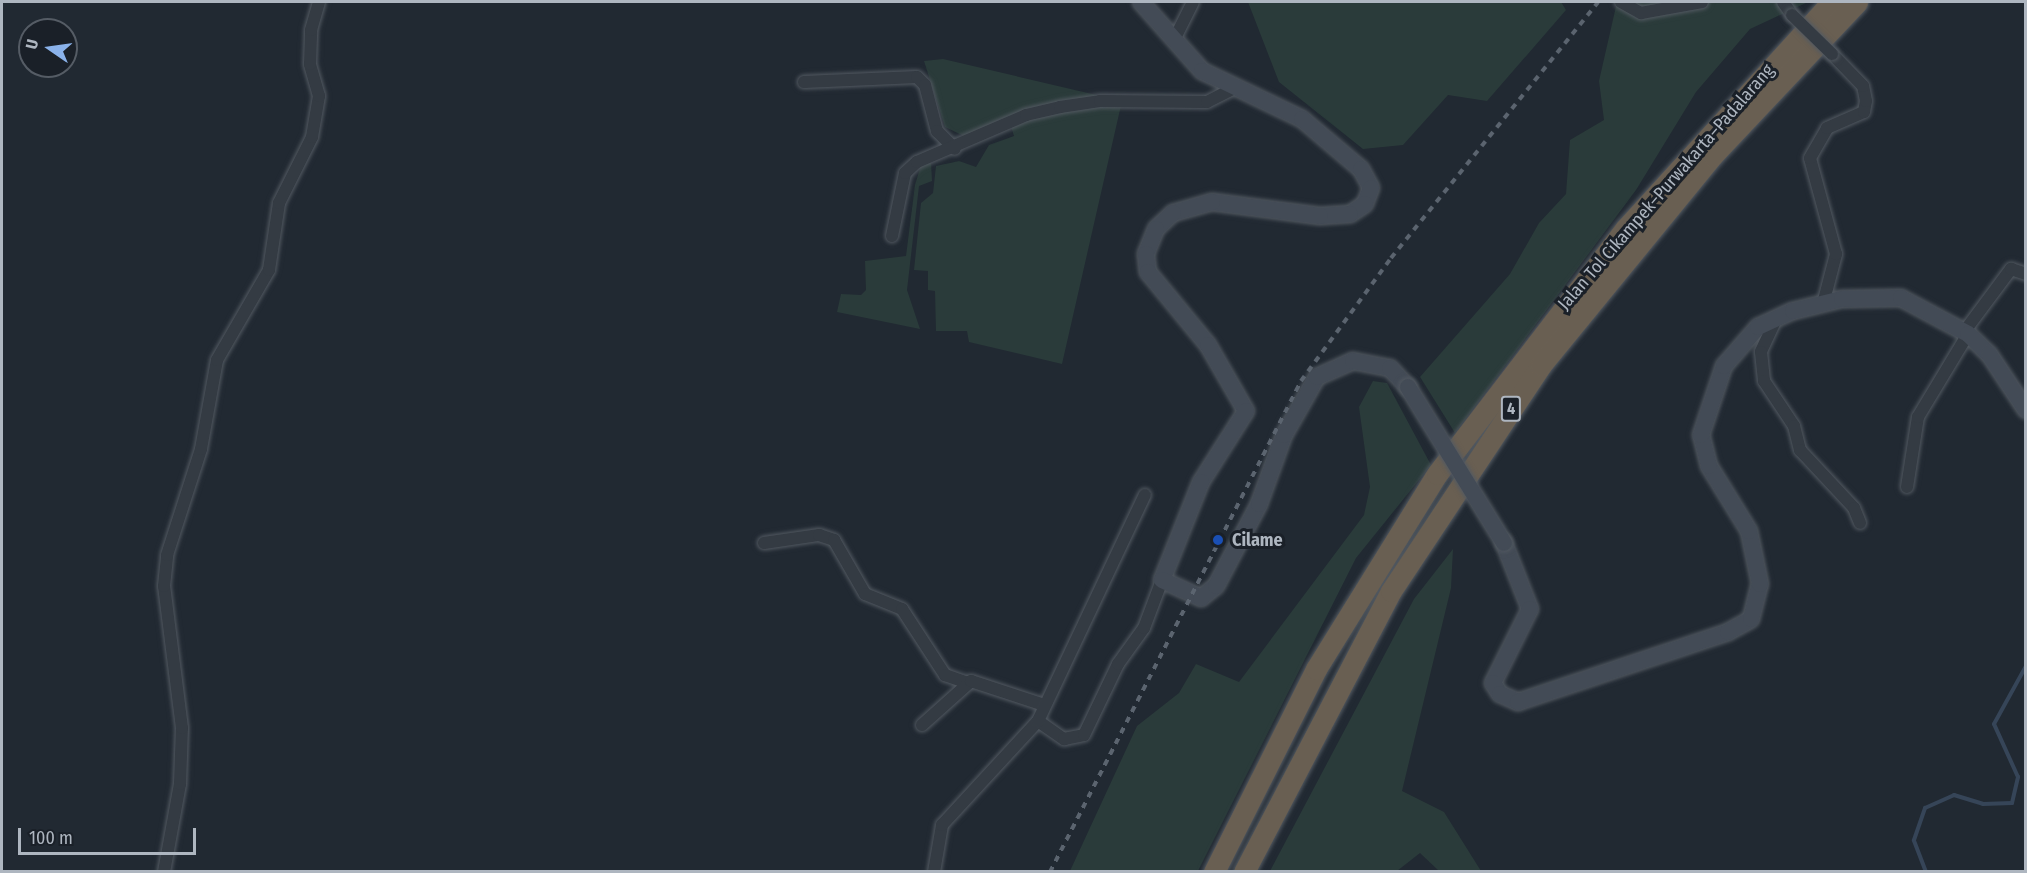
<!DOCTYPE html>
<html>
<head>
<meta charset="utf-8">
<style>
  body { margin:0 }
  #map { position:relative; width:2027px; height:873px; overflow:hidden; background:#212932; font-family:"Fira Sans Condensed",sans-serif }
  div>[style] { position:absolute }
  .green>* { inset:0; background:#2a3b3a }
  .stream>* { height:4px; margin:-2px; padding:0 2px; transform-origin:2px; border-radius:2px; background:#364558 }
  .roads { filter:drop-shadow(0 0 2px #525961) drop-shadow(0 0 2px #525961) }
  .street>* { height:12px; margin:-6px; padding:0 6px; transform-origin:6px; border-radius:6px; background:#343b43 }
  .secondary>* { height:16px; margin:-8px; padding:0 8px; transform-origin:8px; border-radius:8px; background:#434b56 }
  .highway>* { height:21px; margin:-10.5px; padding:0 10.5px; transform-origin:10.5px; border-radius:10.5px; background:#695f52 }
  .rail>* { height:4px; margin-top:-2px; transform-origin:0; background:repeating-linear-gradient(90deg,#5b646f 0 6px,transparent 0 12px) }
  .bridges { filter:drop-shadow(0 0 2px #525961) drop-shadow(0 0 2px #525961) }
  .street-bridge>* { height:12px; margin:-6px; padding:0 6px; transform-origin:6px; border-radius:6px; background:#343b43 }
  .secondary-bridge>* { height:16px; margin:-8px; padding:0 8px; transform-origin:8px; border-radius:8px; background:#434b56 }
  .dots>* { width:16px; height:16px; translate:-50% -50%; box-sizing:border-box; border:3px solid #1a2028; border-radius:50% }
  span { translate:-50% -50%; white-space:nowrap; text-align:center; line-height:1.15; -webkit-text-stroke:6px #1a2028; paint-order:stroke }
  .shield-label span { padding:2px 4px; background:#1a2028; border:2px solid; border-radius:4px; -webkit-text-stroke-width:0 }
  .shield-label { font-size:16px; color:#aeb6c0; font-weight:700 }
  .street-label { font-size:18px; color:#aeb6c0 }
  .poi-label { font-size:18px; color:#aeb6c0; font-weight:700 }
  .left { translate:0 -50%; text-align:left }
  .frame { position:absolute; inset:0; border:3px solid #aeb6c0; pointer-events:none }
  .north { position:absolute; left:18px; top:18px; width:60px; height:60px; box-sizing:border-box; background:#1a2028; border:2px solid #555c65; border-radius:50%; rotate:283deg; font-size:16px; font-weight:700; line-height:24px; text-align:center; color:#aeb6c0 }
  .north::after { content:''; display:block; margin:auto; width:21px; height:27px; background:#8ab2ea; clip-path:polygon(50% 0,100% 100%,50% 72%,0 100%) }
  .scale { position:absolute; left:18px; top:828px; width:178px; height:27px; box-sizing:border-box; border:3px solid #aeb6c0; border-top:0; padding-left:8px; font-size:18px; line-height:21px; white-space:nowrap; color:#aeb6c0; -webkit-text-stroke:4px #1a2028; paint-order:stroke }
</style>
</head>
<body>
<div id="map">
  <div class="green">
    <i style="clip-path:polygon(1248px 2px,1561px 2px,1566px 10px,1487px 101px,1448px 95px,1403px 145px,1363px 149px,1279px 82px)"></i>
    <i style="clip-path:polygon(1617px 2px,1808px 2px,1750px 29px,1696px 92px,1636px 190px,1455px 433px,1420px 377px,1510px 274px,1539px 223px,1566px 194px,1570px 140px,1604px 120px,1599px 81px)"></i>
    <i style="clip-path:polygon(943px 59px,1122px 101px,1062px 364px,969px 342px,967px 331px,936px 331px,935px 291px,928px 290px,928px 271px,914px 270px,921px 203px,933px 193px,936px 166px,959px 161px,976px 167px,989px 145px,1014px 136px,1010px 123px,966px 137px,945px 127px,924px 61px)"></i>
    <i style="clip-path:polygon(931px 161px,932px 181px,919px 186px,907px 290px,920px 329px,837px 312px,841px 294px,861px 295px,866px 290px,865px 261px,906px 256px,915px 185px,921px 165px)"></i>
    <i style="clip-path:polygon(1373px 381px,1387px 383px,1431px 465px,1356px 558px,1198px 871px,1070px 871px,1137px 726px,1179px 693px,1196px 664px,1239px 682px,1364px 515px,1370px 487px,1359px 407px)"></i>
    <i style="clip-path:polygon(1453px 549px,1451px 588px,1402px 791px,1444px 812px,1481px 871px,1439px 871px,1420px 853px,1397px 871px,1270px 871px,1414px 599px)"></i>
  </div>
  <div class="stream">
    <i style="left:1926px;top:872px;width:34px;rotate:-111deg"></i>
    <i style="left:1914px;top:840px;width:34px;rotate:-71deg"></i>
    <i style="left:1925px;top:808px;width:32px;rotate:-24deg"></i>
    <i style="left:1954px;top:795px;width:30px;rotate:17deg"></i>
    <i style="left:1983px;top:804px;width:29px;rotate:-2deg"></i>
    <i style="left:2012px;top:803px;width:27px;rotate:-77deg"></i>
    <i style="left:2018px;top:777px;width:58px;rotate:-114.4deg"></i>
    <i style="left:1994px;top:724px;width:66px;rotate:-61.1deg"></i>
  </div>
  <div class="roads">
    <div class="street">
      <i style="left:1621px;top:2px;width:23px;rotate:29deg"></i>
      <i style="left:1641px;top:13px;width:62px;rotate:-10.2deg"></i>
      <i style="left:1783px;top:2px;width:16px;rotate:55deg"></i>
      <i style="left:1175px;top:38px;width:40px;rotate:-63.4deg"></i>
      <i style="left:804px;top:82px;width:113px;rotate:-2.5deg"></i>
      <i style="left:917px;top:77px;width:11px;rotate:45deg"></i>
      <i style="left:925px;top:85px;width:48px;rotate:75.4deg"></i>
      <i style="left:937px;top:131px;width:25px;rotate:45deg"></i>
      <i style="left:892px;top:236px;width:64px;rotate:-78.3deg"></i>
      <i style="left:905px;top:173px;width:16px;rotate:-43deg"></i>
      <i style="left:917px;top:162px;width:119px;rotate:-23.3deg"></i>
      <i style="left:1026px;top:115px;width:35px;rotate:-13deg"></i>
      <i style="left:1060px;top:107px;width:40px;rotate:-8.5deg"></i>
      <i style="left:1100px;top:101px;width:107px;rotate:0.5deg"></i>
      <i style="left:1207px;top:102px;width:30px;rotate:-27deg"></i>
      <i style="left:1823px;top:304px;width:52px;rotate:-75.4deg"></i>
      <i style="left:1836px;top:254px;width:99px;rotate:-105.2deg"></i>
      <i style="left:1810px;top:158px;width:34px;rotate:-60deg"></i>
      <i style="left:1827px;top:128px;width:40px;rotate:-23.4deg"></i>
      <i style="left:1864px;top:112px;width:11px;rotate:-80deg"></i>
      <i style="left:1866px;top:101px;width:15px;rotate:-101deg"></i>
      <i style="left:1863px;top:86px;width:45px;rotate:-134.1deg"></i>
      <i style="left:1777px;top:317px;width:38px;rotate:115deg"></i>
      <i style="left:1761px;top:352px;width:29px;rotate:84deg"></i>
      <i style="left:1764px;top:381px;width:54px;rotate:56.3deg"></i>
      <i style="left:1794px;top:426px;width:25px;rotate:76deg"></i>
      <i style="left:1800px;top:450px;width:79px;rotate:47deg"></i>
      <i style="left:1854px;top:508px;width:16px;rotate:68deg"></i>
      <i style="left:1964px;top:332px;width:79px;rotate:-53.3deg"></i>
      <i style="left:2011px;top:269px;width:16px;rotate:18deg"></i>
      <i style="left:1907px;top:487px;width:71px;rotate:-81.1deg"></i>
      <i style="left:1918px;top:417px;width:97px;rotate:-58.9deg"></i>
      <i style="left:764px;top:543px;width:56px;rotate:-8.3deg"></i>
      <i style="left:819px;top:535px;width:16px;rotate:18deg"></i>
      <i style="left:834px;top:540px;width:62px;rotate:60.1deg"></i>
      <i style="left:865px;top:594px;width:40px;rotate:22deg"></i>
      <i style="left:902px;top:609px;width:79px;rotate:56.9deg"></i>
      <i style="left:945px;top:675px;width:24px;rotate:19deg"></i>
      <i style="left:1038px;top:721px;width:32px;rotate:35deg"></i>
      <i style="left:1064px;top:739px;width:20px;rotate:-11deg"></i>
      <i style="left:1084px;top:735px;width:79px;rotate:-64.4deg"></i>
      <i style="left:1118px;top:664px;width:44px;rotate:-54.2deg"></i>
      <i style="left:1144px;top:628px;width:51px;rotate:-69.4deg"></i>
      <i style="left:922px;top:725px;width:66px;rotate:-41.9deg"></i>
      <i style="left:971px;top:681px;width:77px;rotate:18.2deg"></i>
      <i style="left:164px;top:872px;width:89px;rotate:-79.7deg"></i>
      <i style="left:180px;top:784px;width:56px;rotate:-88deg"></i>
      <i style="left:182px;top:728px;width:143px;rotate:-97.2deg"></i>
      <i style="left:164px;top:586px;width:31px;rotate:-84deg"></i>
      <i style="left:167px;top:555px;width:111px;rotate:-72.2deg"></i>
      <i style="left:201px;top:449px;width:90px;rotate:-79.8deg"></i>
      <i style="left:217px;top:360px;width:104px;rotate:-60deg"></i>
      <i style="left:269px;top:270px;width:68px;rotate:-81.5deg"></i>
      <i style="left:279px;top:203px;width:74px;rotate:-63.4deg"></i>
      <i style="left:312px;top:137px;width:42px;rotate:-80.3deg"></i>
      <i style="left:319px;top:96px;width:33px;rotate:-106deg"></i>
      <i style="left:310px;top:64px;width:34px;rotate:-88deg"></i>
      <i style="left:311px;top:30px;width:29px;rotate:-74deg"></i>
      <i style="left:934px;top:872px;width:48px;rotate:-80.3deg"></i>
      <i style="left:942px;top:825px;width:142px;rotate:-47.3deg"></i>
      <i style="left:1038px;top:721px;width:250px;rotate:-64.7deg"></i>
    </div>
    <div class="secondary">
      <i style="left:1141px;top:2px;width:92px;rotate:48.5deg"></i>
      <i style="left:1202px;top:71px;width:111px;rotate:25.6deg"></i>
      <i style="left:1302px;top:119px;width:77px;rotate:40.3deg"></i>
      <i style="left:1361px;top:169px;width:21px;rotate:62deg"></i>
      <i style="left:1371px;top:188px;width:17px;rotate:111deg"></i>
      <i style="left:1365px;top:204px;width:18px;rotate:146deg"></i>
      <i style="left:1350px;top:214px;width:30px;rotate:176deg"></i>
      <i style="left:1320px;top:216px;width:109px;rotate:-172.6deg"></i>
      <i style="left:1212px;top:202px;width:41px;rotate:164.2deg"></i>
      <i style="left:1173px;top:213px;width:23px;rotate:137deg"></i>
      <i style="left:1156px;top:229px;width:27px;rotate:112deg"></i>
      <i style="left:1146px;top:254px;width:18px;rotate:84deg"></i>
      <i style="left:1148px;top:272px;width:94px;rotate:50.6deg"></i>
      <i style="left:1208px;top:345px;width:76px;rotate:60.1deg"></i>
      <i style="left:1246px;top:411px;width:84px;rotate:122.4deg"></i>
      <i style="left:1201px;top:482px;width:105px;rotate:111.7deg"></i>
      <i style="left:1162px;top:580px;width:43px;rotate:24.8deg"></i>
      <i style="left:1201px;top:598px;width:19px;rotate:-39deg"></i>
      <i style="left:1216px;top:586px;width:93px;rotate:-62.3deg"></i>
      <i style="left:1259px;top:504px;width:73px;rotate:-70.1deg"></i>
      <i style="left:1284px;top:435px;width:67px;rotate:-60.4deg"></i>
      <i style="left:1317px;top:377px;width:39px;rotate:-24deg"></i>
      <i style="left:1353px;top:361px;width:38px;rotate:11deg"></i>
      <i style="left:1390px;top:368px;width:26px;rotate:47deg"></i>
      <i style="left:1504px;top:543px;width:71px;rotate:68.5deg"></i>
      <i style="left:1530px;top:609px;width:83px;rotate:116.6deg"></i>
      <i style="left:1493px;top:683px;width:13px;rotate:58deg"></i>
      <i style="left:1500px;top:694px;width:20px;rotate:24deg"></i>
      <i style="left:1518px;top:702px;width:221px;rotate:-18.4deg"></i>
      <i style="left:1728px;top:632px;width:26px;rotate:-29deg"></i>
      <i style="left:1751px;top:619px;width:36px;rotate:-76deg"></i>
      <i style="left:1760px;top:584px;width:54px;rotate:-101.7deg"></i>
      <i style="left:1749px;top:531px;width:76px;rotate:-121.6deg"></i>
      <i style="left:1709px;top:466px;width:32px;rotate:-104deg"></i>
      <i style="left:1701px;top:435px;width:73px;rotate:-71.6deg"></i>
      <i style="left:1724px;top:366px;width:52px;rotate:-48.9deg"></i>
      <i style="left:1758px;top:327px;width:38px;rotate:-25deg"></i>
      <i style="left:1793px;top:311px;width:50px;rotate:-13.8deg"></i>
      <i style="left:1842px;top:299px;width:59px;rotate:-1deg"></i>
      <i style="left:1901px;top:298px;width:76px;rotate:28.2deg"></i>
      <i style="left:1968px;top:334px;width:29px;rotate:44deg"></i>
      <i style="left:1989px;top:354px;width:67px;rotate:56.5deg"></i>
    </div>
    <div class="highway">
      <i style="left:1214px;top:872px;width:227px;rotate:-63.3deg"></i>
      <i style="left:1316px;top:669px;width:229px;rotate:-58.2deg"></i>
      <i style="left:1437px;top:474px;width:310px;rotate:-52.5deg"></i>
      <i style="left:1626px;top:228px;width:306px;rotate:-47.7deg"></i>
      <i style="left:1244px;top:872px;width:317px;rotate:-62.4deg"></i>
      <i style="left:1391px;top:591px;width:271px;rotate:-56.4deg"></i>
      <i style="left:1541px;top:365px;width:271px;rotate:-50.7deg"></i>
      <i style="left:1713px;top:155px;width:210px;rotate:-46.7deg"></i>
    </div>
  </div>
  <div class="rail">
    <i style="left:1050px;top:872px;width:551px;rotate:-62.92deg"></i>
    <i style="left:1301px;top:381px;width:152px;rotate:-53.8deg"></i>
    <i style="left:1391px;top:258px;width:329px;rotate:-51deg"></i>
  </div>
  <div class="bridges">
    <div class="street-bridge">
      <i style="left:1792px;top:15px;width:56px;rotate:44.3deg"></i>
    </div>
    <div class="secondary-bridge">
      <i style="left:1408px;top:387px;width:183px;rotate:58.4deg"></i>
    </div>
  </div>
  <div class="dots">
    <i style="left:1218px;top:540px;background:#1a4fb4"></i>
  </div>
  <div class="shield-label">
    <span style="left:1511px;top:409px">4</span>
  </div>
  <div class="street-label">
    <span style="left:1666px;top:187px;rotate:-49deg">Jalan Tol Cikampek–Purwakarta–Padalarang</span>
  </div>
  <div class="poi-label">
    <span class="left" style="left:1232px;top:540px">Cilame</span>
  </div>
  <div class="frame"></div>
  <div class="north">U</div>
  <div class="scale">100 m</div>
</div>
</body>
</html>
